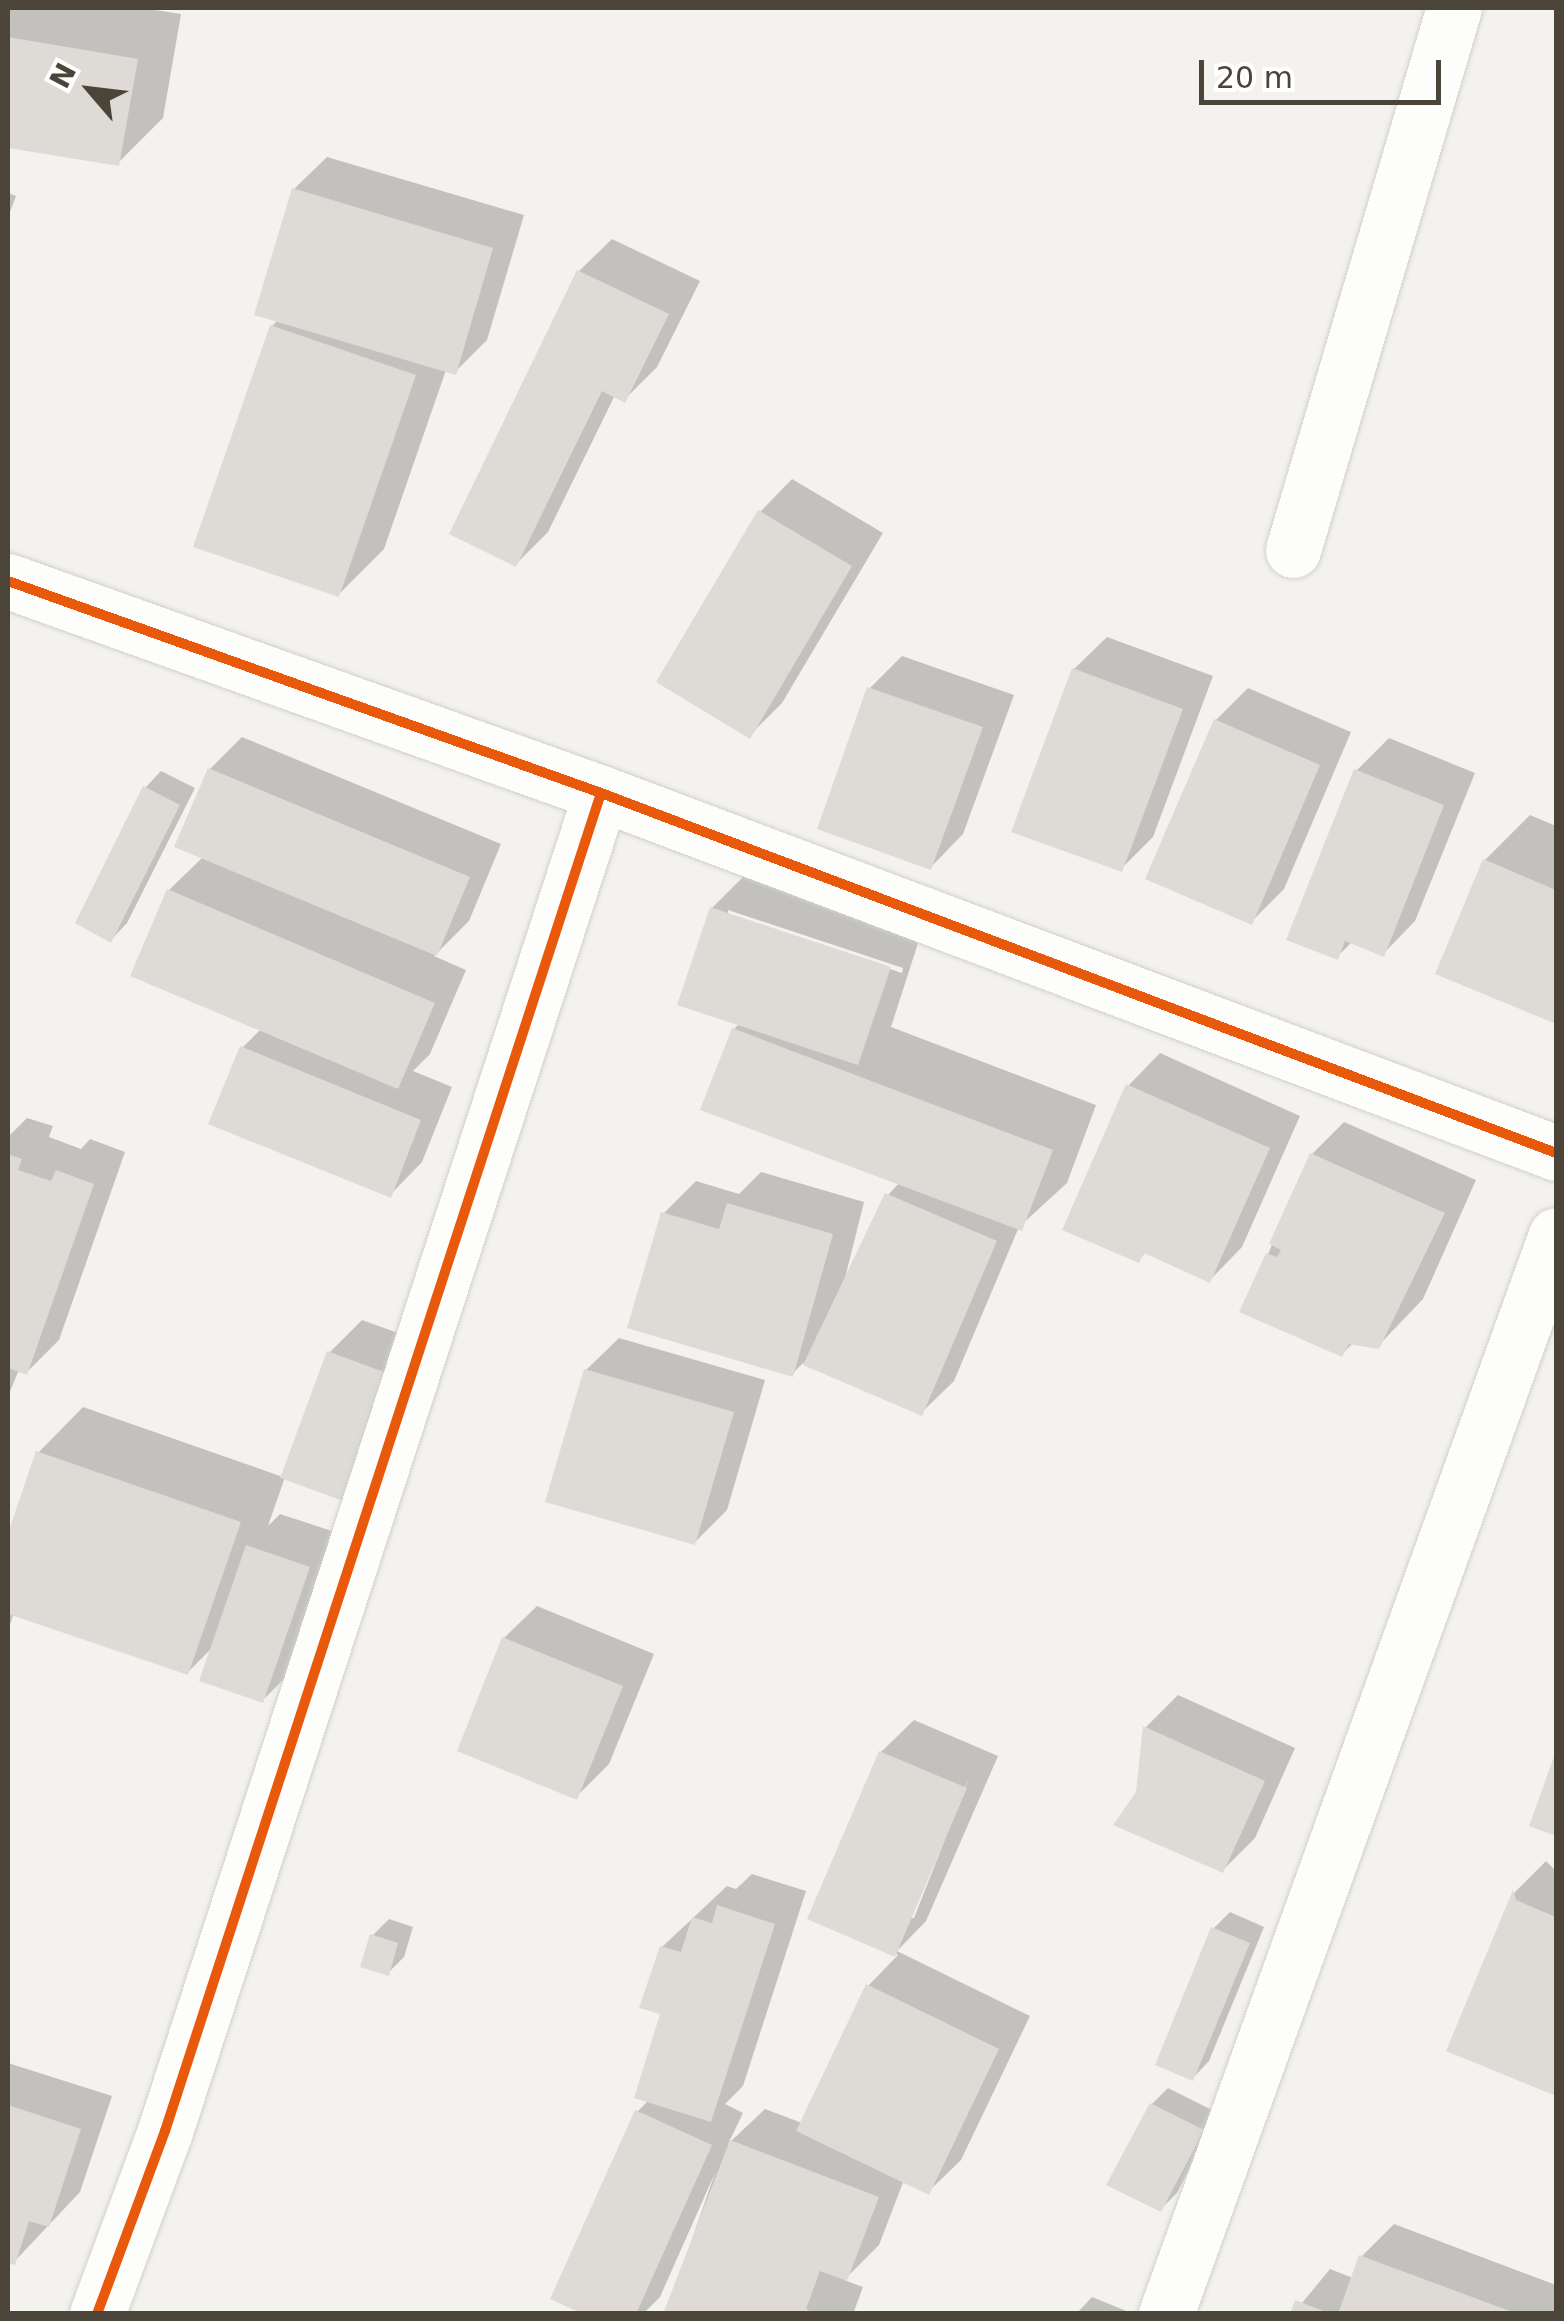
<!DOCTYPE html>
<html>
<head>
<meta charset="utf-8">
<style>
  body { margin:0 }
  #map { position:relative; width:1564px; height:2321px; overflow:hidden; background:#f4f2ee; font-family:"DejaVu Sans",sans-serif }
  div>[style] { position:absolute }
  .shadow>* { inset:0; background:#0003 }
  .building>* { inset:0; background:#dedbd6 }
  .roads { filter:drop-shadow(0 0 2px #d2d0cb) drop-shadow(0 0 2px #d2d0cb) }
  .street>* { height:55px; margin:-27.5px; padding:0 27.5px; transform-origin:27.5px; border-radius:27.5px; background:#fdfdfc }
  .cycleway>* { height:10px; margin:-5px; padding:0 5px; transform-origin:5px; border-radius:5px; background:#e8590c }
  span { translate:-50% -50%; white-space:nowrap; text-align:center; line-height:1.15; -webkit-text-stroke:8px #fff; paint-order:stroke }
  .frame { position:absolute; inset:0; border:10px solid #4b4439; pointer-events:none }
  .north { position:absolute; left:40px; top:40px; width:100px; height:100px; -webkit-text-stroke:8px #fff; paint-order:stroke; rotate:298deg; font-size:28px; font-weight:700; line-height:40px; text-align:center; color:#4b4439 }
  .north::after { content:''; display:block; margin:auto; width:35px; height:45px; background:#4b4439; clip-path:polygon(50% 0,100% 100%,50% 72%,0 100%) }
  .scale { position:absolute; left:1199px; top:60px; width:242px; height:45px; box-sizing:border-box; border:5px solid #4b4439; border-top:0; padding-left:12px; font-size:30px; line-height:35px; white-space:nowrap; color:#4b4439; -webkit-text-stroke:8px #fff; paint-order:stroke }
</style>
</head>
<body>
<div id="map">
  <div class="shadow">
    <i style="clip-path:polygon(8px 8px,142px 8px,181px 14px,163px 118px,118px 163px,8px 145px)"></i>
    <i style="clip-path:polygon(327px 157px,524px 215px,487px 340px,455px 372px,446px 370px,384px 549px,338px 595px,272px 326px,278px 320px,294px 189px)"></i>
    <i style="clip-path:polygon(8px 193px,16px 196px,8px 217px)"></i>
    <i style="clip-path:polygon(612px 239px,700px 281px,657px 367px,624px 400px,615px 395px,548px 532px,516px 564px,579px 271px)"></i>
    <i style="clip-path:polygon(792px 479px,883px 533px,782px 703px,750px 735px,760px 512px)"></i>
    <i style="clip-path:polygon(1107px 637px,1213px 676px,1153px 837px,1121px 869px,1074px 669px)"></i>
    <i style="clip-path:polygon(902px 656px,1014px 695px,963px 834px,931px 867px,870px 688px)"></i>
    <i style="clip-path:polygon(1248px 688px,1351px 732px,1284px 889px,1251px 922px,1216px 720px)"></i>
    <i style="clip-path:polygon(242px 737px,501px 844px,469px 921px,434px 956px,466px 970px,430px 1054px,413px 1071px,452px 1087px,422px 1162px,390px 1195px,242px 1048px,261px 1029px,169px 890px,203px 857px,210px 769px)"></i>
    <i style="clip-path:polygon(1389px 738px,1475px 773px,1415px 921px,1383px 954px,1353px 941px,1337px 957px,1356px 771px)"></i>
    <i style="clip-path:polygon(161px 771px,195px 788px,127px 923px,111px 940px,145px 788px)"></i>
    <i style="clip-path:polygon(1530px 815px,1556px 826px,1556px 1021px,1439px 972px,1485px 860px)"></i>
    <i style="clip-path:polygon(evenodd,744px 876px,921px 934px,891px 1027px,1096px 1105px,1067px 1183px,1019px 1227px,954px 1381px,921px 1413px,803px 1363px,792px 1374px,663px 1214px,696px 1181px,739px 1194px,761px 1172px,864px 1202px,842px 1290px,888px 1195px,900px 1182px,734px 1029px,740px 1023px,712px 908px,744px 876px,728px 910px,903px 968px,902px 973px,728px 915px,728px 910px)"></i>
    <i style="clip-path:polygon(1160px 1053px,1300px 1116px,1242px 1247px,1210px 1280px,1146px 1252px,1138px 1260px,1128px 1086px)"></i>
    <i style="clip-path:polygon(27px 1118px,53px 1126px,49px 1137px,81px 1149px,90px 1139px,125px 1152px,59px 1340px,27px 1372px,19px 1370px,8px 1396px,8px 1137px)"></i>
    <i style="clip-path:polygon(1344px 1122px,1476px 1180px,1423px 1299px,1378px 1346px,1353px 1343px,1342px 1354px,1268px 1254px,1312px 1154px)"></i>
    <i style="clip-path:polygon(362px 1320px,423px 1342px,285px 1477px,268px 1526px,280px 1514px,341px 1534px,295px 1668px,263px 1700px,213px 1647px,188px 1672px,14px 1613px,8px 1630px,8px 1540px,38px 1453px,83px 1407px,283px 1477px,330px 1352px)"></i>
    <i style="clip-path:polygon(619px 1338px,765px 1380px,727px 1510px,695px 1542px,586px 1370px)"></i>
    <i style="clip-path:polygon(537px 1606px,654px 1654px,609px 1764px,576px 1797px,504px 1638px)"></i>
    <i style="clip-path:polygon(1178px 1695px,1295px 1748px,1255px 1838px,1223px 1870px,1138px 1792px,1146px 1727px)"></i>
    <i style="clip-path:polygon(evenodd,914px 1720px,998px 1756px,926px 1921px,897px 1951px,1030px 2016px,961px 2160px,928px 2192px,904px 2180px,879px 2245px,844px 2280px,863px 2287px,853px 2314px,666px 2314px,715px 2173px,660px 2297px,643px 2314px,589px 2314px,637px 2112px,649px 2100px,663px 2013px,662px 1947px,727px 1886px,736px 1889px,752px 1874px,806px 1891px,743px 2086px,725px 2104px,743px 2113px,728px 2144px,765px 2109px,802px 2123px,868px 1986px,898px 1955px,810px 1918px,881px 1752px,914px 1720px,970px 1776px,914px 1918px,908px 1918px,970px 1776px)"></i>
    <i style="clip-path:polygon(1546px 1861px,1556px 1871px,1556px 2093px,1450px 2049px,1515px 1892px)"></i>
    <i style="clip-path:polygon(1230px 1912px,1264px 1927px,1209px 2061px,1193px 2078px,1213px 1929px)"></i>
    <i style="clip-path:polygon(389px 1919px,413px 1927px,404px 1957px,388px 1973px,372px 1936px)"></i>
    <i style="clip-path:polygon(8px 2063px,112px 2096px,80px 2192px,14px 2262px,8px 2260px)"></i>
    <i style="clip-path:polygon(1168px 2088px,1218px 2113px,1177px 2193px,1161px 2209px,1152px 2104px)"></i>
    <i style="clip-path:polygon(1394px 2224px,1556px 2285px,1556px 2314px,1293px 2314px,1330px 2269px,1353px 2278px,1361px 2257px)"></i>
    <i style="clip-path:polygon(1092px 2297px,1134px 2314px,1076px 2314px)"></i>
  </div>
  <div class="building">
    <i style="clip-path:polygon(8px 37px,138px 59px,119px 166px,8px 148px)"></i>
    <i style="clip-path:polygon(292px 188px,493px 248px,456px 375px,254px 315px)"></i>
    <i style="clip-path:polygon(577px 270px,669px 314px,625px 403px,602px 391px,516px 567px,449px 534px)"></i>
    <i style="clip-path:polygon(270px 325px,416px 375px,339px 597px,193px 547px)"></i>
    <i style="clip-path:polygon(758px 510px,852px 566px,750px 739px,656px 682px)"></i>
    <i style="clip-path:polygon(1072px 668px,1183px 709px,1122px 872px,1011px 832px)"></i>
    <i style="clip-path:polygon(867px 687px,983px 727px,931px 870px,817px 829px)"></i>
    <i style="clip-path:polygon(1214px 719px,1320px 765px,1252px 925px,1145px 879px)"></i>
    <i style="clip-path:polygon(208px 768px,470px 877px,437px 956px,174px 847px)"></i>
    <i style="clip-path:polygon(1354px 769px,1444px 805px,1384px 957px,1345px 941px,1338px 960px,1286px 940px)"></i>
    <i style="clip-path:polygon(143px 786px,180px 805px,111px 943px,75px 923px)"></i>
    <i style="clip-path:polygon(1483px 859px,1556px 890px,1556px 1024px,1435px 974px)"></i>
    <i style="clip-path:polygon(167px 889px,435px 1003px,398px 1089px,130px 976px)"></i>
    <i style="clip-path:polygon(710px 907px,891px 967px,858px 1065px,677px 1005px)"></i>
    <i style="clip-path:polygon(732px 1028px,1053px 1150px,1022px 1231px,700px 1110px)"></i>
    <i style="clip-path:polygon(240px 1046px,421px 1120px,391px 1198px,208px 1124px)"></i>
    <i style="clip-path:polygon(1126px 1084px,1270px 1148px,1210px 1283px,1144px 1253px,1139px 1263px,1062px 1230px)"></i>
    <i style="clip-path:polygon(1310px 1153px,1445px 1213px,1379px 1349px,1349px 1344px,1342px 1357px,1239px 1312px,1266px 1253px,1277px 1257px,1281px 1250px,1269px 1244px)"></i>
    <i style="clip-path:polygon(8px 1154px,22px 1159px,18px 1170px,51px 1181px,56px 1170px,94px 1184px,27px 1375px,8px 1368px)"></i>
    <i style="clip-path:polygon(885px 1193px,997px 1241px,922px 1416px,803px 1365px)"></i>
    <i style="clip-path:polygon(727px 1203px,833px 1234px,793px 1377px,627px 1328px,661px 1212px,719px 1229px)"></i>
    <i style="clip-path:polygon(327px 1351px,392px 1375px,346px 1502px,280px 1478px)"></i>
    <i style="clip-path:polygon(584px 1369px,734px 1412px,695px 1545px,545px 1502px)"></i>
    <i style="clip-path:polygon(36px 1451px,241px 1522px,188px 1675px,8px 1614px,8px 1533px)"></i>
    <i style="clip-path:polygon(246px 1545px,310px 1567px,263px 1703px,199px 1681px)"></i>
    <i style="clip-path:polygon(502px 1637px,623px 1686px,577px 1800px,457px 1751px)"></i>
    <i style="clip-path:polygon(1143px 1726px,1265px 1781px,1223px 1873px,1113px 1825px,1136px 1792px)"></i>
    <i style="clip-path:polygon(879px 1751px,967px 1788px,895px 1957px,807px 1919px)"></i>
    <i style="clip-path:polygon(1556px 1751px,1556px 1836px,1529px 1826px)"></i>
    <i style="clip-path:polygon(1513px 1890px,1516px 1900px,1556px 1917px,1556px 2096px,1446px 2051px)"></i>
    <i style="clip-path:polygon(717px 1905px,775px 1924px,711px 2122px,634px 2098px,660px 2014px,639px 2008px,660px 1946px,681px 1952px,692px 1917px,712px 1923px)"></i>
    <i style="clip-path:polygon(1211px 1927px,1250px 1943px,1193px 2081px,1155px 2065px)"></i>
    <i style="clip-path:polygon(370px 1934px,398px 1943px,389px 1976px,360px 1967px)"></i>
    <i style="clip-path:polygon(866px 1984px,999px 2049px,929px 2195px,796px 2131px)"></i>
    <i style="clip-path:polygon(1150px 2103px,1204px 2130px,1161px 2212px,1106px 2185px)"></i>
    <i style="clip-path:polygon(8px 2105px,81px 2129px,49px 2227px,29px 2221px,15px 2265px,8px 2263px)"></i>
    <i style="clip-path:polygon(635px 2110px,712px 2145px,636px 2314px,583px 2314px,550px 2299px)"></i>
    <i style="clip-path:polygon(730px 2140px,879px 2197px,847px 2281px,820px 2271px,806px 2309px,816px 2314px,663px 2314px)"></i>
    <i style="clip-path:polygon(1359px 2255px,1515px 2313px,1515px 2314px,1338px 2314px)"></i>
    <i style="clip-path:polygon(1295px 2300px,1329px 2313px,1329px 2314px,1290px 2314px)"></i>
  </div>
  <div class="roads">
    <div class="street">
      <i style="left:1293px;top:550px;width:565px;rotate:-73.46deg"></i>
      <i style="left:8px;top:581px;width:630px;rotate:19.67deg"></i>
      <i style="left:601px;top:793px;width:1021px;rotate:20.65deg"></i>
      <i style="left:97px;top:2314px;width:195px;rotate:-69.6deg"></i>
      <i style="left:165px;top:2131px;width:1407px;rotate:-71.95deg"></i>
      <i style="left:1166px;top:2314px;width:1147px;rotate:-70.13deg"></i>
    </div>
  </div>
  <div class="cycleway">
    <i style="left:8px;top:581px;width:630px;rotate:19.67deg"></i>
    <i style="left:601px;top:793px;width:1021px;rotate:20.65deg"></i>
    <i style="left:97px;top:2314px;width:195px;rotate:-69.6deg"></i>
    <i style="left:165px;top:2131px;width:1407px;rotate:-71.95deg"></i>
  </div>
  <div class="frame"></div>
  <div class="north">N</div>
  <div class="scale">20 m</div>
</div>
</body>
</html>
